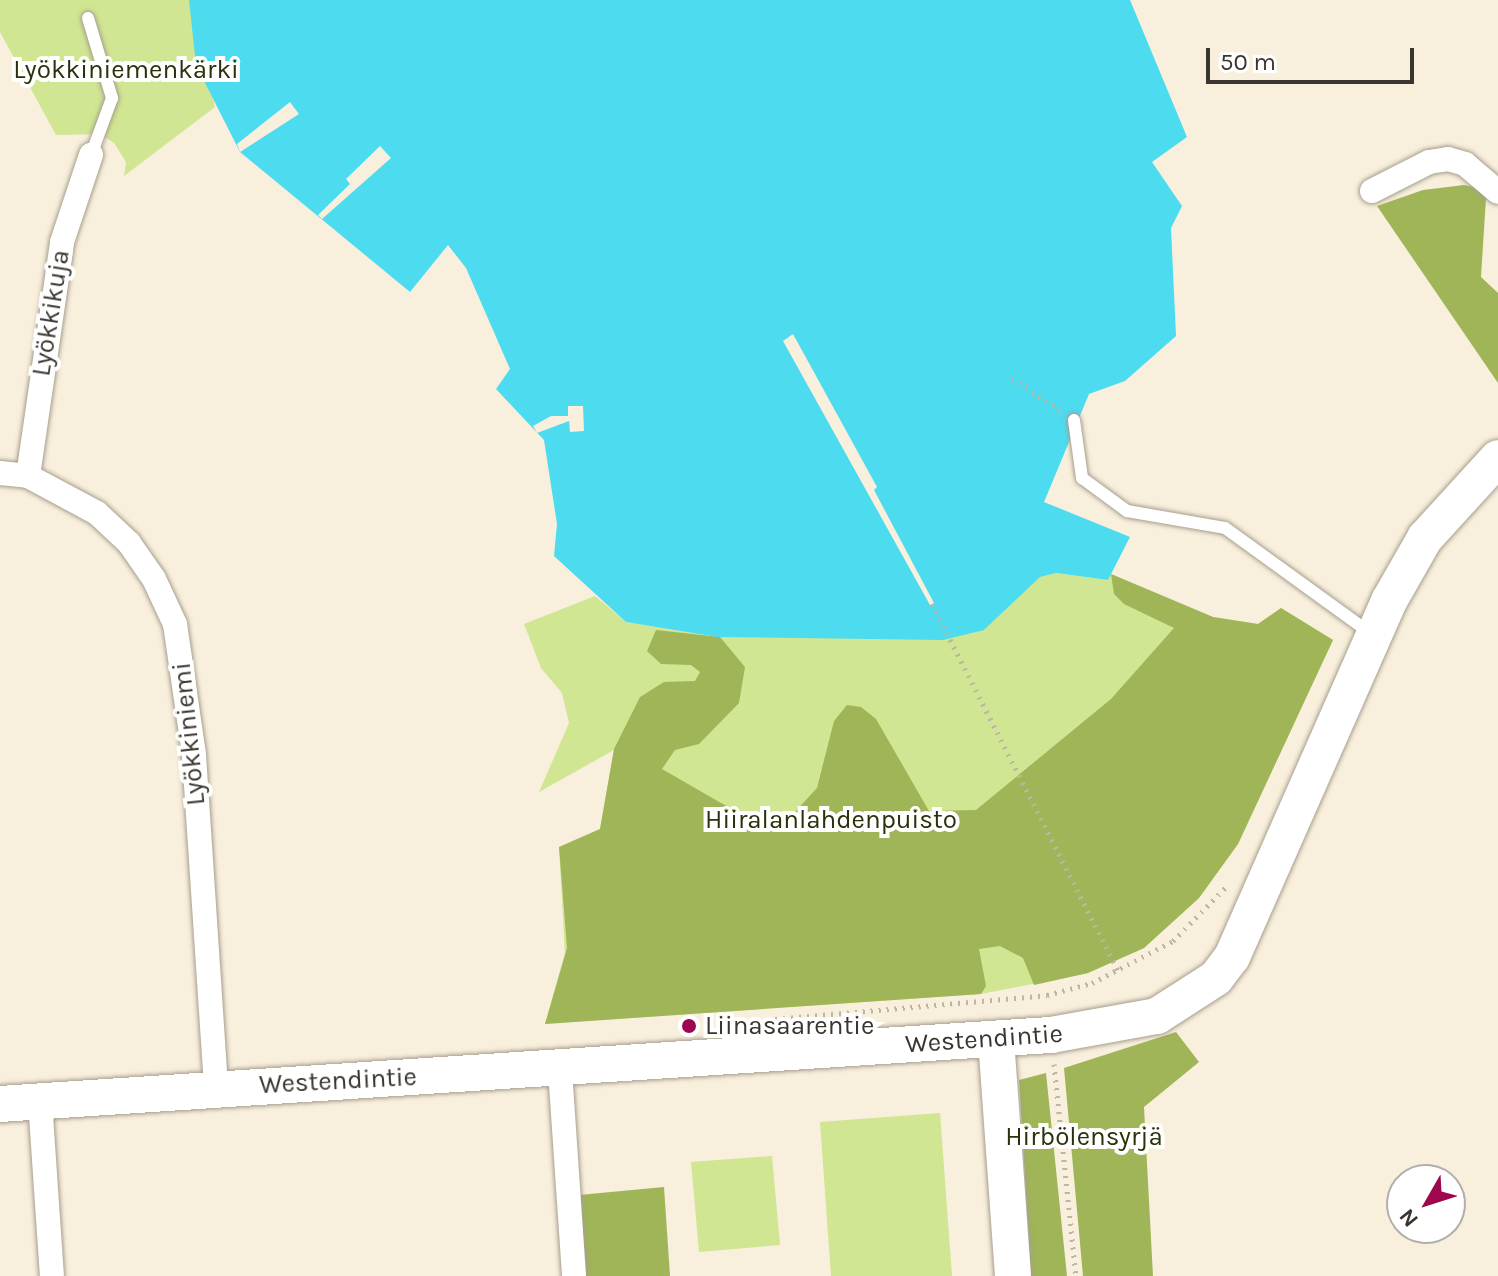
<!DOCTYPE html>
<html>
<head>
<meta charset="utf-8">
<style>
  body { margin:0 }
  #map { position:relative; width:1498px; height:1276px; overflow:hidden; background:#f8efdc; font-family:Karla,sans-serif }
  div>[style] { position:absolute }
  .green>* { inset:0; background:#d0e692 }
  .forest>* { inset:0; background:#9fb558 }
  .water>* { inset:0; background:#4ddbef }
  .pier>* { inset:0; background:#f8efdc }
  .path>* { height:5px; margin-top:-2.5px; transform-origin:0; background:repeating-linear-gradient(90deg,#bdb5a6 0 2px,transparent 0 8px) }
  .roads { filter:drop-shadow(0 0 2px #a79e8d) drop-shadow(0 0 2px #a79e8d) }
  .lane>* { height:12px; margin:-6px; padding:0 6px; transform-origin:6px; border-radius:6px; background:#fff }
  .street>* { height:24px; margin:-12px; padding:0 12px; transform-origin:12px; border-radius:12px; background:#fff }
  .secondary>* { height:36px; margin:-18px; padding:0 18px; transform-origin:18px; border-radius:18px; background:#fff }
  .dots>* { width:22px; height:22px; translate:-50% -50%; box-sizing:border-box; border:4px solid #fff; border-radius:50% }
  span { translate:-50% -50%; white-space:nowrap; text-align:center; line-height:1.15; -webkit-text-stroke:8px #fff; paint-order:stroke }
  .park-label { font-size:26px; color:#29320a }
  .street-label { font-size:26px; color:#3a362f }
  .poi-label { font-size:26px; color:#3a362f }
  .left { translate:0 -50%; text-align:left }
  .north { position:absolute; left:1386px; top:1164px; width:80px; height:80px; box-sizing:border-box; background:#fff; border:2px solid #b0afac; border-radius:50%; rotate:231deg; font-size:22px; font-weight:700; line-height:32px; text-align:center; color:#3a362f }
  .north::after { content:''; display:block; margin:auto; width:28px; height:36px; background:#9e0750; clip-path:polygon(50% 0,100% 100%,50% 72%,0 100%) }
  .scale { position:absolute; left:1206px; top:48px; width:208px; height:36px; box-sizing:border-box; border:4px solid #3a362f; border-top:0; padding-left:10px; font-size:24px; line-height:28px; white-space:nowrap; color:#3a362f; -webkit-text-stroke:6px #fff; paint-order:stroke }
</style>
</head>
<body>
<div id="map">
  <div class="green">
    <i style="clip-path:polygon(0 0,189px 0,215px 107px,124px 176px,126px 162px,114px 143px,100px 134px,56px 135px,0 32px)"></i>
    <i style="clip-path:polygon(1056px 573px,1108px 580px,1111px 574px,1213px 617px,1258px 624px,1281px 608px,1333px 640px,1238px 844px,1199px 898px,1144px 948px,1088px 973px,981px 994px,545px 1024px,565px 953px,559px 847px,600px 829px,614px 750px,539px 792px,569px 723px,562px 693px,541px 668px,524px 624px,595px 596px,626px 622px,717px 637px,984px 630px,1039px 577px)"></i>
    <i style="clip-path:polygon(940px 1113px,952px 1276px,831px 1276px,820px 1122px)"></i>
    <i style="clip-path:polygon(772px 1156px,780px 1245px,699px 1252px,691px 1162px)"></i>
  </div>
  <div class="forest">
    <i style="clip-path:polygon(1464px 185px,1478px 188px,1486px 198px,1481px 277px,1498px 293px,1498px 383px,1377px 206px,1423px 190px)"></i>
    <i style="clip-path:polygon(1111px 574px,1213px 617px,1258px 624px,1281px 608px,1333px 640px,1238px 844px,1199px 898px,1144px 948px,1088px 973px,1034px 985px,1023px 958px,1000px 946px,979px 949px,986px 986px,981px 994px,545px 1024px,567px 948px,559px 847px,600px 829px,614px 749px,640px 697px,664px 682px,695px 681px,700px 672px,691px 665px,661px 664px,647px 651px,656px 630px,720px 637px,745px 667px,739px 703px,699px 744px,675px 750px,662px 769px,721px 803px,762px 823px,794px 813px,817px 788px,834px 721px,847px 705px,861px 707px,876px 719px,929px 811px,976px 810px,1111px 699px,1174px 628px,1124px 604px,1114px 594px)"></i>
    <i style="clip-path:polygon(1176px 1032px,1199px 1062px,1144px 1107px,1153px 1276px,1083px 1276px,1064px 1068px)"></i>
    <i style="clip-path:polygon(1046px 1073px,1067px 1276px,1031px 1276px,1019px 1080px)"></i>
    <i style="clip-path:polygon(664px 1187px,670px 1276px,585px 1276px,579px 1195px)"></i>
  </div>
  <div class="water">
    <i style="clip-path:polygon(189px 0,1130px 0,1187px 137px,1152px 162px,1182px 206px,1171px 228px,1176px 336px,1125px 381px,1089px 394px,1044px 502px,1130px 537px,1108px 580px,1056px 573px,1040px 577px,984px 630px,943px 640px,717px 637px,626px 622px,554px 556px,557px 524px,544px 440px,496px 389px,510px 369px,466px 268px,448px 245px,410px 292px,240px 152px,196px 65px)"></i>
  </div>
  <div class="pier">
    <i style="clip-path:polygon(290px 102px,299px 114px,240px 152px,237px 144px)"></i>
    <i style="clip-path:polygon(380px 146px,391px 158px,322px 219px,318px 215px,350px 184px,346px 179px)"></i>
    <i style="clip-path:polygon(793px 334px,877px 487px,874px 490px,934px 603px,930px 605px,783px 341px)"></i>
    <i style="clip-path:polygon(568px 406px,583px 406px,584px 431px,570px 432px,569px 421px,537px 433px,533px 426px,551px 416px,568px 416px)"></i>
  </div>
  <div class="path">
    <i style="left:1012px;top:378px;width:59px;rotate:34deg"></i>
    <i style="left:932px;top:604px;width:413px;rotate:63.1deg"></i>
    <i style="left:775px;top:1019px;width:273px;rotate:-5deg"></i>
    <i style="left:1047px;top:995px;width:47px;rotate:-14.9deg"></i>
    <i style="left:1092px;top:983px;width:91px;rotate:-27.4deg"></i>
    <i style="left:1173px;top:941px;width:78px;rotate:-45.5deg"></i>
    <i style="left:1054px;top:1064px;width:213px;rotate:84.1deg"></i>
  </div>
  <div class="roads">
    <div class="lane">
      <i style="left:88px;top:18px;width:84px;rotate:73.3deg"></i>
      <i style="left:112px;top:98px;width:61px;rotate:110.2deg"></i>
      <i style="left:1074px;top:420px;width:59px;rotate:82.1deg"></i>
      <i style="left:1082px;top:478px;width:56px;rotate:36.3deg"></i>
      <i style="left:1127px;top:511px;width:99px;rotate:9.8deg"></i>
      <i style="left:1225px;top:528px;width:179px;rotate:35.9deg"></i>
    </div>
    <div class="street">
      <i style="left:1372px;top:191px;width:64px;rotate:-27deg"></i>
      <i style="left:1429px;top:162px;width:19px;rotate:-9deg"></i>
      <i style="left:1448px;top:159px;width:18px;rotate:16deg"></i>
      <i style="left:1465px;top:164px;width:43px;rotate:40.3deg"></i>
      <i style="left:0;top:473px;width:28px;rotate:6deg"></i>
      <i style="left:28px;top:476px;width:78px;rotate:28.2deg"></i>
      <i style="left:97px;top:513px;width:44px;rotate:43.2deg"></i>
      <i style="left:129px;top:543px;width:44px;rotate:55.2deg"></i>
      <i style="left:154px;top:579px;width:50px;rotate:65deg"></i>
      <i style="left:175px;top:624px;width:132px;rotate:81.7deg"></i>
      <i style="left:194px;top:755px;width:334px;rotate:86.2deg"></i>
      <i style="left:28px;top:476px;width:236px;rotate:-81.7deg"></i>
      <i style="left:62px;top:242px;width:92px;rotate:-71.6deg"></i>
      <i style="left:560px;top:1070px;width:206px;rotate:86.1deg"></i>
      <i style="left:40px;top:1101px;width:175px;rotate:86.1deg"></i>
    </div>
    <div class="secondary">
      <i style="left:996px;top:1039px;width:238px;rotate:85.9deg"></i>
      <i style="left:0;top:1104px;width:1053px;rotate:-3.76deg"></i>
      <i style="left:1051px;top:1035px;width:108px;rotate:-10.2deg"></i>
      <i style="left:1157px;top:1016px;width:70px;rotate:-32.8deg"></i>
      <i style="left:1216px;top:978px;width:26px;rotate:-53deg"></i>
      <i style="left:1232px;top:957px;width:389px;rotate:-66.2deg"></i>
      <i style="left:1389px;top:601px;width:73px;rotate:-60.3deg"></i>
      <i style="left:1425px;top:538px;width:108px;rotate:-47.6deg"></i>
    </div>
  </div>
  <div class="dots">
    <i style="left:689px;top:1026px;background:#9e0750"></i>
  </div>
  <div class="park-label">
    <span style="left:126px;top:70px">Lyökkiniemenkärki</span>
    <span style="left:831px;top:820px">Hiiralanlahdenpuisto</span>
    <span style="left:1084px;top:1137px">Hirbölensyrjä</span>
  </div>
  <div class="street-label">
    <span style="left:51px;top:313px;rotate:-81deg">Lyökkikuja</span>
    <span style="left:189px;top:734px;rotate:-96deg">Lyökkiniemi</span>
    <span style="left:984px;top:1039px;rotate:-4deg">Westendintie</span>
    <span style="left:338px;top:1081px;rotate:-3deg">Westendintie</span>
  </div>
  <div class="poi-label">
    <span class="left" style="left:705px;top:1026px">Liinasaarentie</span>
  </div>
  <div class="north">N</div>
  <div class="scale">50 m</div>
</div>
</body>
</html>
